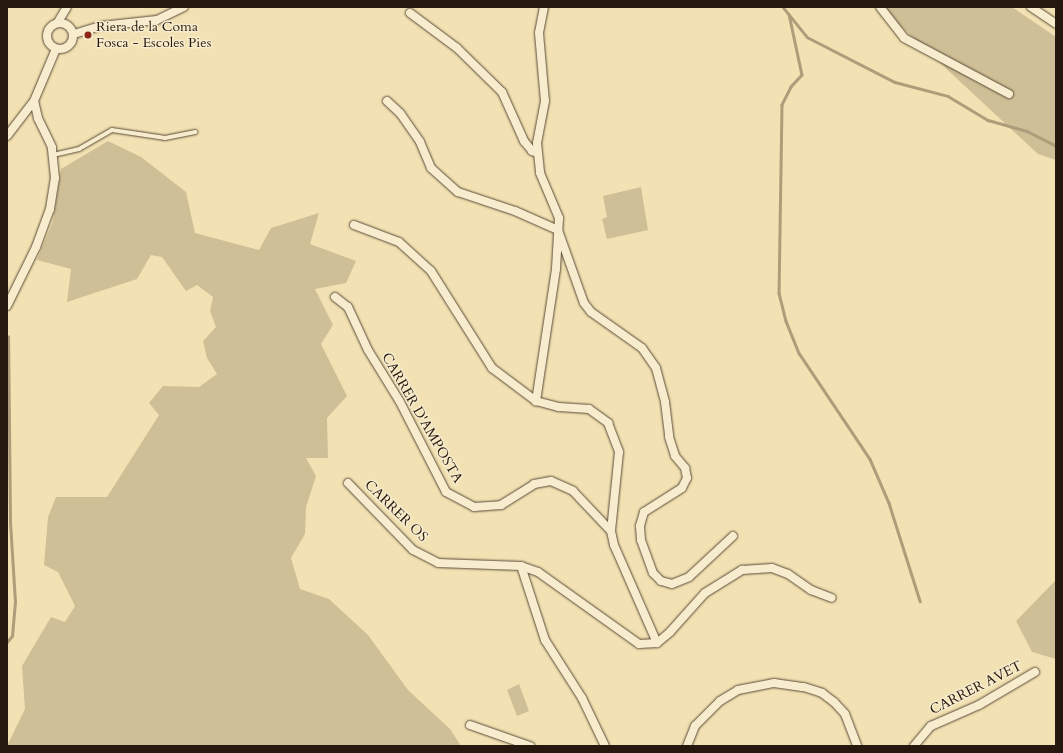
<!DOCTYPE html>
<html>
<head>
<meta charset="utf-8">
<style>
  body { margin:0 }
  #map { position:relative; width:1063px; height:753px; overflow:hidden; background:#f2e1b2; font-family:Cardo,serif }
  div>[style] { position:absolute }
  .green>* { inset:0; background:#cfbf96 }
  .stream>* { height:2.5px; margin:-1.25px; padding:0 1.25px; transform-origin:1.25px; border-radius:1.25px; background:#ad9d7b }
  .roads { filter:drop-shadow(0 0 1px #5a4a38) drop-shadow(0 0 1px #5a4a38) }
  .service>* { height:4px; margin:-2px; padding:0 2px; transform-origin:2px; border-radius:2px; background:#f7eccd }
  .minor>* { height:8px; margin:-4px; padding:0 4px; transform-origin:4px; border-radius:4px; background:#f7eccd }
  .minor>.ring { margin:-4px; padding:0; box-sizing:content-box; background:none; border:8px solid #f7eccd; border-radius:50% }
  .dots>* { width:11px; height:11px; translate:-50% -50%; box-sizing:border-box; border:2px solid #f7eccd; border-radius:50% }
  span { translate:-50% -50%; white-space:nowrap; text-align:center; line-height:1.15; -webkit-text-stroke:3px #f7eccd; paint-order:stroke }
  .poi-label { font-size:14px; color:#27180f }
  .left { translate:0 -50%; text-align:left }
  .street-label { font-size:14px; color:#27180f }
  .frame { position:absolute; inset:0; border:8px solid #27180f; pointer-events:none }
</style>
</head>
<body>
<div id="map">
  <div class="green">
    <i style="clip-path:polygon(880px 7px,1012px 7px,1056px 37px,1056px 160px,1038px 154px)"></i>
    <i style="clip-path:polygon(108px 141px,141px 157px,186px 192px,195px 233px,259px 250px,271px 228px,319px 213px,310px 244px,356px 261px,346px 283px,315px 289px,333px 325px,321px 344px,347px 396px,327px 418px,328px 458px,306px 458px,316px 476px,306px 507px,305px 534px,291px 558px,300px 589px,329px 599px,368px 635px,408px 690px,450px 729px,461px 746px,7px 746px,25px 709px,22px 666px,51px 617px,65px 622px,75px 606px,58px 572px,44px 565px,48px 517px,56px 497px,107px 497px,159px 415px,149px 403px,163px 386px,199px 387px,217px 374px,207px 358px,203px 341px,216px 327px,210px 311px,213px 297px,197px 285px,186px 291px,162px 257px,151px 255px,137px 279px,67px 302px,71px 269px,37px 260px,53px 221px,61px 169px)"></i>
    <i style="clip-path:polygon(641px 187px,648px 230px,607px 239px,602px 219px,607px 217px,603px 196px)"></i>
    <i style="clip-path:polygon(1056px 580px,1056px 659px,1032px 652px,1016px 621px)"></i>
    <i style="clip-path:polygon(519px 684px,529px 711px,517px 716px,507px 690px)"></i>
  </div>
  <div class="stream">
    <i style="left:783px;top:7px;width:38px;rotate:51deg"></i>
    <i style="left:807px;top:37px;width:99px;rotate:27.1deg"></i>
    <i style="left:895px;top:82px;width:55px;rotate:14.8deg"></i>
    <i style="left:948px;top:96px;width:47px;rotate:31deg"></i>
    <i style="left:988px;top:120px;width:41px;rotate:15.8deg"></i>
    <i style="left:1027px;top:131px;width:33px;rotate:27deg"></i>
    <i style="left:789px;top:14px;width:62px;rotate:78deg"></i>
    <i style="left:802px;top:75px;width:16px;rotate:133deg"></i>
    <i style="left:791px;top:87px;width:20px;rotate:117deg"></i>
    <i style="left:782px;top:105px;width:188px;rotate:90.9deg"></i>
    <i style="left:779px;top:293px;width:29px;rotate:76deg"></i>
    <i style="left:786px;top:321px;width:35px;rotate:68deg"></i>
    <i style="left:799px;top:353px;width:128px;rotate:56.2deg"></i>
    <i style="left:870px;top:459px;width:48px;rotate:66.6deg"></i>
    <i style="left:889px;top:503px;width:103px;rotate:72.4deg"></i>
    <i style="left:7px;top:642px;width:8px;rotate:-50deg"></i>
    <i style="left:12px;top:636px;width:34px;rotate:-85deg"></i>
    <i style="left:15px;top:602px;width:80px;rotate:-93.6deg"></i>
    <i style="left:10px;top:522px;width:185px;rotate:-90.6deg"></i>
  </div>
  <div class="roads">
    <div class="service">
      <i style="left:53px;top:155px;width:27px;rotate:-13deg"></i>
      <i style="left:79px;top:149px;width:38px;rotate:-30deg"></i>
      <i style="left:112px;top:130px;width:54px;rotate:8.6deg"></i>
      <i style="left:165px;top:138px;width:31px;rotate:-11deg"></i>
    </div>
    <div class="minor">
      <i style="left:544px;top:7px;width:26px;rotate:101deg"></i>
      <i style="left:539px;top:33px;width:68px;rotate:85deg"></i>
      <i style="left:545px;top:101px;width:43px;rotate:100.8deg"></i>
      <i style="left:537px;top:143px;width:30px;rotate:84deg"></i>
      <i style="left:540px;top:173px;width:49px;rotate:67.1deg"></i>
      <i style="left:559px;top:218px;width:51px;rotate:93.4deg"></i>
      <i style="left:556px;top:269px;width:134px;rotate:98.6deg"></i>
      <i style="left:536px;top:401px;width:24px;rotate:15deg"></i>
      <i style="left:559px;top:407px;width:30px;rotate:4deg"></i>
      <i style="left:589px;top:409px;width:24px;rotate:36deg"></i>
      <i style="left:608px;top:423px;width:31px;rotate:69deg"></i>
      <i style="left:619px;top:452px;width:79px;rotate:95.8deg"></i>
      <i style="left:611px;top:531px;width:14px;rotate:78deg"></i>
      <i style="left:614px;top:545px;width:107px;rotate:66.3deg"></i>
      <i style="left:657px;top:643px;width:18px;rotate:177deg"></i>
      <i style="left:639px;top:644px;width:124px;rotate:-144.5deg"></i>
      <i style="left:538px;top:572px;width:18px;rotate:-161deg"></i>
      <i style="left:521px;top:566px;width:78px;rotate:72deg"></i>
      <i style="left:545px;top:640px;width:69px;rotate:57.5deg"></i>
      <i style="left:582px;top:698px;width:53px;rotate:64.4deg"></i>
      <i style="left:880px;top:7px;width:39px;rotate:52deg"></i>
      <i style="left:904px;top:38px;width:119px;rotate:28.1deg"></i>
      <i style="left:1031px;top:7px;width:30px;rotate:34deg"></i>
      <i style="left:410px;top:13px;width:59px;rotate:36.7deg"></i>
      <i style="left:457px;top:48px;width:63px;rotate:44.4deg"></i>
      <i style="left:502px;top:92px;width:54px;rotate:65.8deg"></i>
      <i style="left:524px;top:141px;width:13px;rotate:51deg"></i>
      <i style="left:532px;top:151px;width:6px;rotate:18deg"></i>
      <i style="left:58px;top:22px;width:17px;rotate:-59deg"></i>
      <i class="ring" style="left:47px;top:23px;width:18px;height:18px"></i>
      <i style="left:74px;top:34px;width:28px;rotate:-17deg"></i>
      <i style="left:101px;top:26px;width:56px;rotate:-6.1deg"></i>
      <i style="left:157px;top:20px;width:30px;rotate:-26deg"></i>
      <i style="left:387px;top:101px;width:18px;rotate:43deg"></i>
      <i style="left:400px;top:113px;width:35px;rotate:55deg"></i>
      <i style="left:420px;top:142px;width:28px;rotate:67deg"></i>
      <i style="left:431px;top:168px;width:36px;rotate:42deg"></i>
      <i style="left:458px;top:192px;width:60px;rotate:18.4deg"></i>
      <i style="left:515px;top:211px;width:47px;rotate:23.8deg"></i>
      <i style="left:558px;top:230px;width:77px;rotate:70.4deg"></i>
      <i style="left:584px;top:303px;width:11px;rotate:52deg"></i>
      <i style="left:591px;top:312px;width:62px;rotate:35.2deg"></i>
      <i style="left:642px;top:348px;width:24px;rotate:55deg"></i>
      <i style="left:656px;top:368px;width:35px;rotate:75deg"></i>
      <i style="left:665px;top:402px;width:35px;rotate:83deg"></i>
      <i style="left:669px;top:437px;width:20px;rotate:72deg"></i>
      <i style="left:675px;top:456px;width:16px;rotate:50deg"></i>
      <i style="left:685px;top:468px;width:10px;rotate:79deg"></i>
      <i style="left:687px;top:478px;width:11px;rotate:117deg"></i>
      <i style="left:682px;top:488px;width:45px;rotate:147.7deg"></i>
      <i style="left:644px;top:512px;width:15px;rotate:106deg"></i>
      <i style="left:640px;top:526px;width:14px;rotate:86deg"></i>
      <i style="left:641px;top:540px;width:35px;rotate:70deg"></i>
      <i style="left:653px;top:573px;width:11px;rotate:45deg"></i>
      <i style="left:661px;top:581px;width:11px;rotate:15deg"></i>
      <i style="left:672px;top:584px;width:18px;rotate:-22deg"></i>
      <i style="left:689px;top:577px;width:60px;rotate:-43deg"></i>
      <i style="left:7px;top:136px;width:44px;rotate:-52.4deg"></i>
      <i style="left:354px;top:225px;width:48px;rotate:20.7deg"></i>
      <i style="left:399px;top:242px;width:43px;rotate:42.2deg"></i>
      <i style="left:431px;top:271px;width:115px;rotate:57.8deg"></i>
      <i style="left:492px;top:368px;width:55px;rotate:36.9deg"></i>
      <i style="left:335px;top:297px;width:16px;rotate:38deg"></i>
      <i style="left:348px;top:307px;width:47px;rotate:65.1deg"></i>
      <i style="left:368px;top:350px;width:61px;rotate:58.4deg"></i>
      <i style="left:400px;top:402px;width:101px;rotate:62.9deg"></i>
      <i style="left:446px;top:492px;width:32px;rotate:28deg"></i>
      <i style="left:474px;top:507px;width:27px;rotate:-4deg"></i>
      <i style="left:501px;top:505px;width:39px;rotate:-32deg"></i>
      <i style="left:534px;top:484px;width:17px;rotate:-10deg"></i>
      <i style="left:551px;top:481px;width:24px;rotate:24deg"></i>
      <i style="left:573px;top:491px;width:55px;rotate:46.5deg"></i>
      <i style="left:7px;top:306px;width:66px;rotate:-63.8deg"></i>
      <i style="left:36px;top:247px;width:40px;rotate:-69.8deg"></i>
      <i style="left:50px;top:209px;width:31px;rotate:-81deg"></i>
      <i style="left:55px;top:178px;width:31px;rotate:-96deg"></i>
      <i style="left:52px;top:147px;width:32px;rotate:-116deg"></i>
      <i style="left:38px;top:118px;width:17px;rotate:-103deg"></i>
      <i style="left:34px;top:101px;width:56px;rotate:-67.1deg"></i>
      <i style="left:348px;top:483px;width:93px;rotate:45.9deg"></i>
      <i style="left:413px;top:550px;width:28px;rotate:27deg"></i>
      <i style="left:438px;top:563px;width:83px;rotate:2.1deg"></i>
      <i style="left:657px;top:643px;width:17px;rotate:-40deg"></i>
      <i style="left:670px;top:632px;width:52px;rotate:-48.1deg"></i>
      <i style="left:705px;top:593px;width:44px;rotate:-31.9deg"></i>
      <i style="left:742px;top:570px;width:30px;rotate:-4deg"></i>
      <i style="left:772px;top:568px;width:17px;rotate:21deg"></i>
      <i style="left:788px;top:574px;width:28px;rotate:35deg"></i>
      <i style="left:811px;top:590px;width:22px;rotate:21deg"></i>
      <i style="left:470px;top:725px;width:64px;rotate:19.3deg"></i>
      <i style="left:687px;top:746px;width:22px;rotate:-68deg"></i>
      <i style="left:695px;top:726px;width:35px;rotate:-45deg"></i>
      <i style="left:720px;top:701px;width:21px;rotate:-31deg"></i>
      <i style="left:738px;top:690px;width:37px;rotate:-11deg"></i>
      <i style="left:774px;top:683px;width:30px;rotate:8deg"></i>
      <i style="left:804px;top:687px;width:19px;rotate:18deg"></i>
      <i style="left:822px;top:693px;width:15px;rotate:37deg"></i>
      <i style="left:834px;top:702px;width:16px;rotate:47deg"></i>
      <i style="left:845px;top:714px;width:34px;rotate:69deg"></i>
      <i style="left:914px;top:746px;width:26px;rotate:-50deg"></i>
      <i style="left:931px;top:726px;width:52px;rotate:-23.6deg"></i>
      <i style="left:979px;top:705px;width:65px;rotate:-30.5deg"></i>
    </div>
  </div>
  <div class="dots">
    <i style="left:88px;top:35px;background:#8f2418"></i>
  </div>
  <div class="poi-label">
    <span class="left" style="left:96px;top:35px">Riera de la Coma<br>Fosca - Escoles Pies</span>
  </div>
  <div class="street-label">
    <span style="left:422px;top:418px;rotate:60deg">CARRER D'AMPOSTA</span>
    <span style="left:396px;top:511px;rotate:44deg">CARRER OS</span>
    <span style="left:976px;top:688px;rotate:-27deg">CARRER AVET</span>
  </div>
  <div class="frame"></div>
</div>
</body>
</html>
